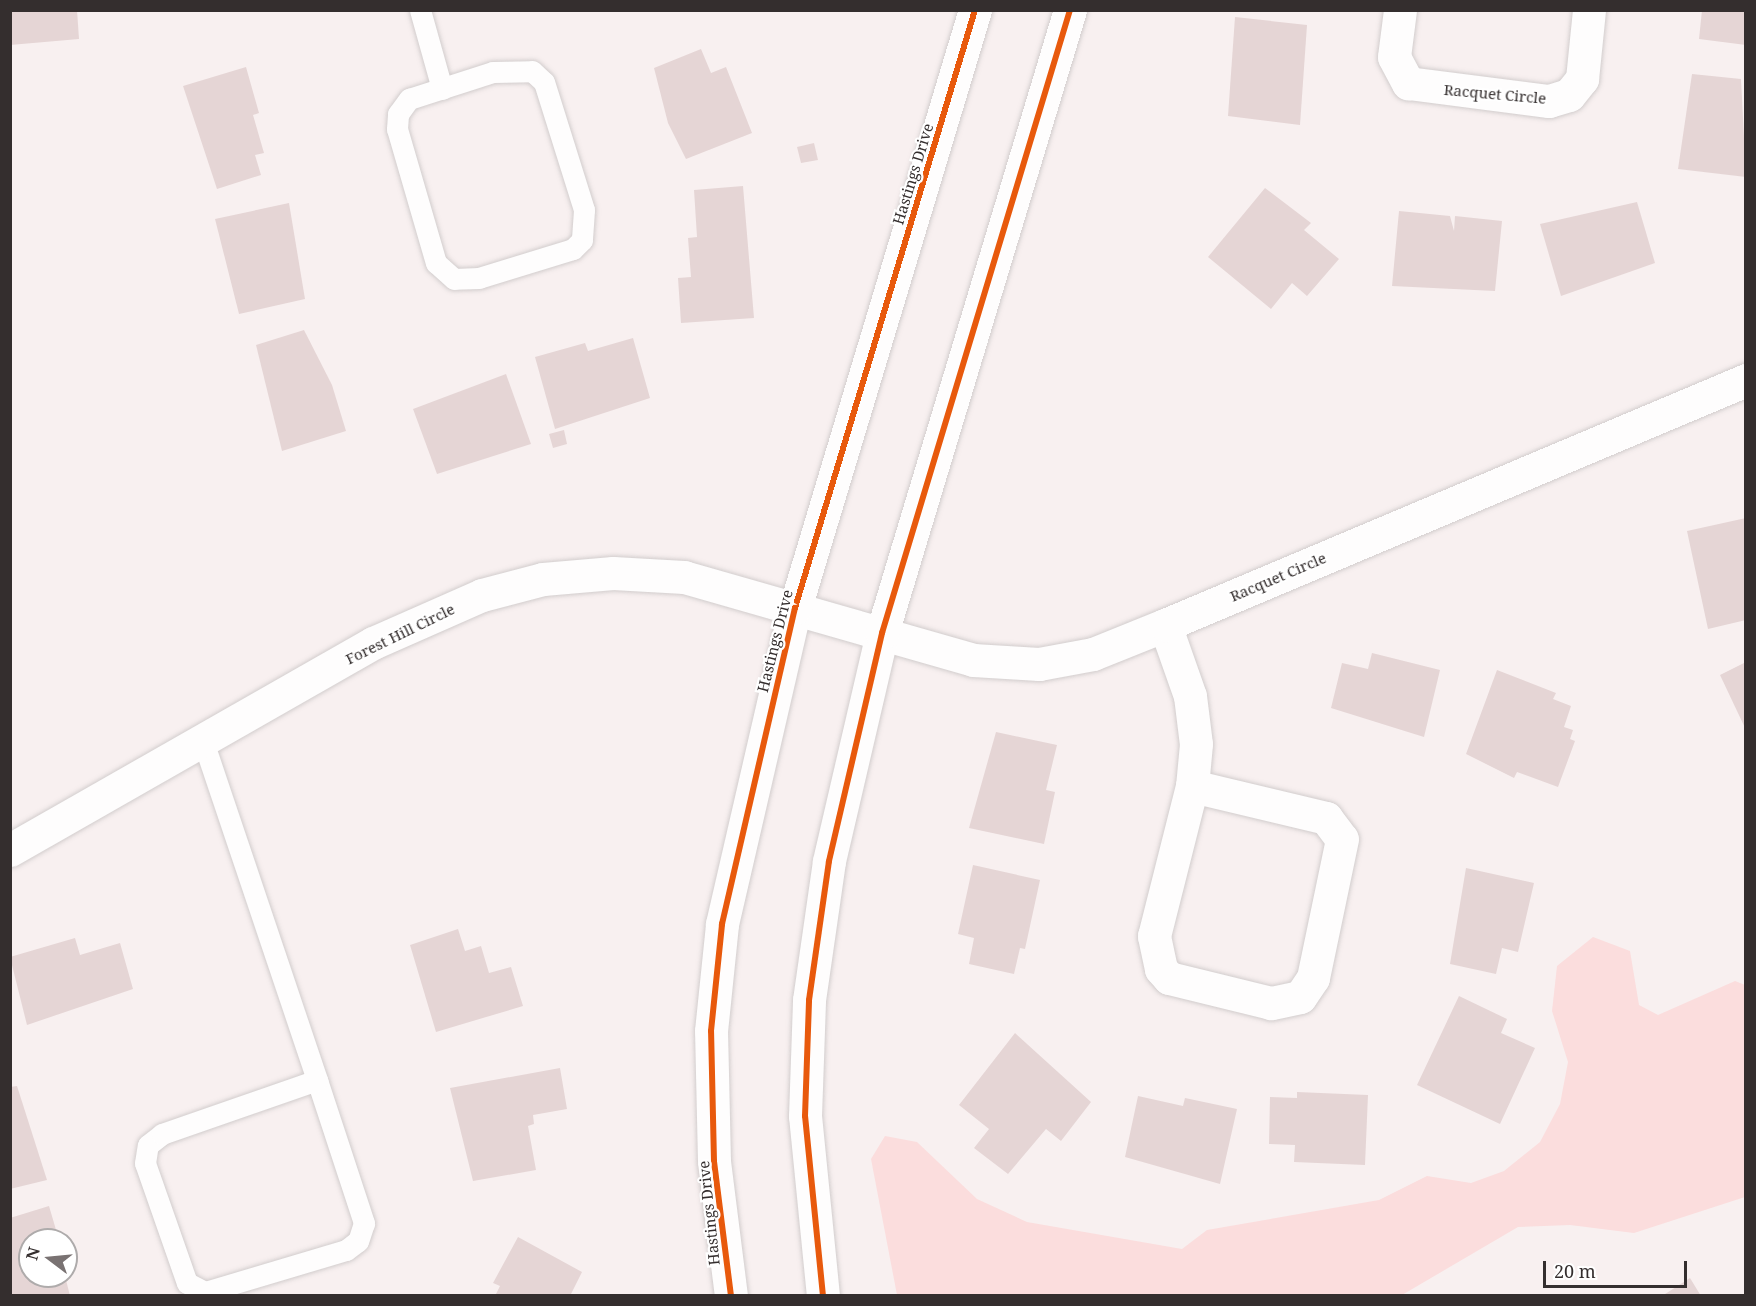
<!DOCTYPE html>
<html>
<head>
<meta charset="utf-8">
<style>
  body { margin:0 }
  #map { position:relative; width:1756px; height:1306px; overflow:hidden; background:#f8f0f0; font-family:"Noto Serif",serif }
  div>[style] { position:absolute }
  .green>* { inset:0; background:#fbdddd }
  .building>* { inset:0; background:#e5d5d5 }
  .roads { filter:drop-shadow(0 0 2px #d2cdcd) drop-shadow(0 0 2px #d2cdcd) }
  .service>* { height:21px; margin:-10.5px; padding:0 10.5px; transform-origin:10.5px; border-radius:10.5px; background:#fefdfd }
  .minor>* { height:33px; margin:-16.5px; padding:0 16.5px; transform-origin:16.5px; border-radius:16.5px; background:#fefdfd }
  .tertiary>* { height:33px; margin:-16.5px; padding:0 16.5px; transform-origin:16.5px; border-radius:16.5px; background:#fefdfd }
  .cycleway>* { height:6px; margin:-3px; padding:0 3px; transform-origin:3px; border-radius:3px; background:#e8590c }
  span { translate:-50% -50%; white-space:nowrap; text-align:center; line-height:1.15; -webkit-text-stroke:4.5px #fff; paint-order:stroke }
  .street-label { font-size:15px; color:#342e2e }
  .frame { position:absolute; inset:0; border:12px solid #342e2e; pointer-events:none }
  .north { position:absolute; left:18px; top:1228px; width:60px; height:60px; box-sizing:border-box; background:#fff; border:2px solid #aeabab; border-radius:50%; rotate:286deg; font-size:16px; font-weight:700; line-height:24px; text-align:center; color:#342e2e }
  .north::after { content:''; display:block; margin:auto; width:21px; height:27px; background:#797272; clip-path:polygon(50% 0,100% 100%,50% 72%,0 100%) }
  .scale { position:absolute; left:1543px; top:1261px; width:144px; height:27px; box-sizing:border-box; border:3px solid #342e2e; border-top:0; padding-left:8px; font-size:18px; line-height:21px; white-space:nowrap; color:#342e2e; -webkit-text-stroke:4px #fff; paint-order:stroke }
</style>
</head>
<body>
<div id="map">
  <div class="green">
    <i style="clip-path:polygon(1593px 937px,1630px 951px,1639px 1005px,1658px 1015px,1735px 981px,1745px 985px,1745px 1197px,1634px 1233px,1570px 1225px,1518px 1227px,1402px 1295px,897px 1295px,871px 1159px,885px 1136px,917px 1142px,977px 1199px,1027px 1222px,1182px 1249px,1207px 1230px,1379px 1200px,1427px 1176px,1471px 1183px,1504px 1171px,1540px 1142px,1560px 1104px,1568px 1062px,1552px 1011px,1557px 966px)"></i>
  </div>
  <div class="building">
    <i style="clip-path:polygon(10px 10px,77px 10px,79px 39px,10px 45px)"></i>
    <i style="clip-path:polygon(1702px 10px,1746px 10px,1746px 45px,1699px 39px)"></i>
    <i style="clip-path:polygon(1235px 17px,1307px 25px,1300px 125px,1228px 116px)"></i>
    <i style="clip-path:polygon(701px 49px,711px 73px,726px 67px,752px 133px,686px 159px,668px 123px,654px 68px)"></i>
    <i style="clip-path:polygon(246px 67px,259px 113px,253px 115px,264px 153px,255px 155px,261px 175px,217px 189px,183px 86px)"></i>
    <i style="clip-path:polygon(1692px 74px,1741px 79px,1746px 177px,1678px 169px)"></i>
    <i style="clip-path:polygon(814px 143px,818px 160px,801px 163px,797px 147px)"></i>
    <i style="clip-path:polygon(743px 186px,754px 318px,681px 323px,678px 278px,691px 277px,688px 238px,697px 237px,694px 190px)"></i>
    <i style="clip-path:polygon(1265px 188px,1311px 223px,1304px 230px,1339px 259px,1307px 296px,1292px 283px,1271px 309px,1208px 257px)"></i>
    <i style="clip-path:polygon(1637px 202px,1655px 263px,1561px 296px,1540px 224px)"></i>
    <i style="clip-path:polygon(289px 203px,305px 299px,239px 314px,215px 219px)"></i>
    <i style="clip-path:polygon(1399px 211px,1450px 216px,1454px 231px,1455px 216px,1502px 221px,1495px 291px,1392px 286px)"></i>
    <i style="clip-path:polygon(304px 330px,332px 385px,346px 431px,282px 451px,256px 345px)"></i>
    <i style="clip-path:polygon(633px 338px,650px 398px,555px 429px,535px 357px,585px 343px,588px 351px)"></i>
    <i style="clip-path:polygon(506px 374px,531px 444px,437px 474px,413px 409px)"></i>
    <i style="clip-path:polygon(564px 430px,567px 444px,553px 448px,549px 434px)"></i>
    <i style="clip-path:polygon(1746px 518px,1746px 620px,1708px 629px,1687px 531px)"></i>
    <i style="clip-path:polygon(1372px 653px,1440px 670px,1424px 737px,1331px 708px,1342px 663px,1368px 669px)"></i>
    <i style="clip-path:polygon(1746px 662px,1746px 730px,1720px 675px)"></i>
    <i style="clip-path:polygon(1497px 670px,1556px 693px,1553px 699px,1571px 706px,1564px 727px,1573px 730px,1570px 739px,1575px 741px,1558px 787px,1517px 772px,1514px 778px,1466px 754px)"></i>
    <i style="clip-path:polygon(996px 732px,1057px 745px,1046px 790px,1055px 792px,1044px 844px,969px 828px)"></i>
    <i style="clip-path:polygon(973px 865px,1040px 880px,1025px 949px,1020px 948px,1014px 974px,969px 964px,974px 938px,958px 934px)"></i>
    <i style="clip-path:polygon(1466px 868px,1534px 883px,1518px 952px,1502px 948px,1496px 974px,1450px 964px)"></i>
    <i style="clip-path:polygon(458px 929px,465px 951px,481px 946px,489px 973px,511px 967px,523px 1006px,436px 1032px,410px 945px)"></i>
    <i style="clip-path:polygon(75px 938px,80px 955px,120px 943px,133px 989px,27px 1025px,10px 957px)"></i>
    <i style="clip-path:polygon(1459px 996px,1507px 1019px,1501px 1033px,1535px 1048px,1500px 1124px,1417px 1085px)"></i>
    <i style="clip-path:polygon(1015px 1033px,1091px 1102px,1061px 1141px,1046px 1129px,1008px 1174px,974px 1148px,989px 1129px,959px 1105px)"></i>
    <i style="clip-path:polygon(560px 1068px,567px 1109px,533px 1115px,534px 1124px,528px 1126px,536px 1170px,473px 1181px,450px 1088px)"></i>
    <i style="clip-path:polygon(17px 1086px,47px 1180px,10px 1189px,10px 1087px)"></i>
    <i style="clip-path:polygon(1297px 1092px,1368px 1095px,1365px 1165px,1294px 1162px,1295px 1145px,1269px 1144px,1270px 1097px,1297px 1098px)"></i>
    <i style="clip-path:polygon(1138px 1096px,1183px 1106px,1185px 1098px,1237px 1109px,1220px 1184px,1125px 1157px)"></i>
    <i style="clip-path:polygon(49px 1206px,59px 1240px,30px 1240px,30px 1276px,65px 1276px,70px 1296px,10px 1296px,10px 1218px)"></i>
    <i style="clip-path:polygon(518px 1237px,582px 1272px,570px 1296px,495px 1296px,500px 1286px,493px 1283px)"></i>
    <i style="clip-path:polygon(1690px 1278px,1701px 1296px,1662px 1296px)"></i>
  </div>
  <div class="roads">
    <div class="service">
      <i style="left:420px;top:10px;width:82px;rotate:74.4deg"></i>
      <i style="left:532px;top:71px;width:16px;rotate:43deg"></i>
      <i style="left:544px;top:82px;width:134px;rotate:72.6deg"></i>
      <i style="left:584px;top:210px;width:30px;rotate:94deg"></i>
      <i style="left:582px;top:240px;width:13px;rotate:135deg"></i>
      <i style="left:573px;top:249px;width:98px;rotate:162.9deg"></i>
      <i style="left:479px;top:278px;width:25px;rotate:178deg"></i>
      <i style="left:454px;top:279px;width:24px;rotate:-138deg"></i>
      <i style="left:436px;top:263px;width:140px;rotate:-106.2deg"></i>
      <i style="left:397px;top:129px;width:15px;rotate:-86deg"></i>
      <i style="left:398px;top:114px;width:19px;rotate:-54deg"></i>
      <i style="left:409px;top:99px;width:88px;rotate:-17.8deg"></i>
      <i style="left:493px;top:72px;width:39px;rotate:-1deg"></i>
      <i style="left:203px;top:741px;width:358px;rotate:71.4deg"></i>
      <i style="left:317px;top:1080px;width:151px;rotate:71.8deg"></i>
      <i style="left:364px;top:1223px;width:19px;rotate:108deg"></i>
      <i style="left:358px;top:1241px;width:15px;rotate:143deg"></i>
      <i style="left:346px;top:1250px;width:147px;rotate:163.4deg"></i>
      <i style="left:205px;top:1292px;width:20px;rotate:-153deg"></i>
      <i style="left:187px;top:1283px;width:127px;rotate:-109.3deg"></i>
      <i style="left:145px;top:1163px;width:18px;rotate:-81deg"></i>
      <i style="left:148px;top:1145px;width:18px;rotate:-38deg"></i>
      <i style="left:162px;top:1134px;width:164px;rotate:-19.2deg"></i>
    </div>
    <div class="minor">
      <i style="left:1400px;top:10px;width:47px;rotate:97.3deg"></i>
      <i style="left:1394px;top:57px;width:30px;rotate:62deg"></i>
      <i style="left:1408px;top:83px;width:142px;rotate:7.3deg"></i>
      <i style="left:1549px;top:101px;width:21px;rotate:-17deg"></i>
      <i style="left:1569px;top:95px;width:21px;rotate:-51deg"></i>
      <i style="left:1582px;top:79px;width:69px;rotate:-84.2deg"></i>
      <i style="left:1165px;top:625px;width:75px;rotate:70.6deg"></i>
      <i style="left:1190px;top:696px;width:48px;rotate:82.9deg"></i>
      <i style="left:1196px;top:744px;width:42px;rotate:95.4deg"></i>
      <i style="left:1192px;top:786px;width:138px;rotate:13.4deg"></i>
      <i style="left:1326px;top:818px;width:26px;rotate:53deg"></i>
      <i style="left:1342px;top:839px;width:142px;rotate:101.8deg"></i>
      <i style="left:1313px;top:978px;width:23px;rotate:124deg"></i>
      <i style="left:1300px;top:997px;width:30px;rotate:168deg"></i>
      <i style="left:1271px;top:1003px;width:105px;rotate:-166.2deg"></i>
      <i style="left:1169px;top:978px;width:12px;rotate:-132deg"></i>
      <i style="left:1161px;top:969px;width:34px;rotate:-102deg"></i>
      <i style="left:1154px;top:936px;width:155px;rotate:-75.8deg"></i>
      <i style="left:10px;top:850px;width:418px;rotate:-29.7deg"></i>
      <i style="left:373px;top:643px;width:119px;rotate:-23.8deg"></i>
      <i style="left:482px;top:595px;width:63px;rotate:-14.7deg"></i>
      <i style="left:543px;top:579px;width:70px;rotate:-4.9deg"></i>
      <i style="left:613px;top:573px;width:71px;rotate:3.2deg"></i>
      <i style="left:684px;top:577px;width:301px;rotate:16deg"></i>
      <i style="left:973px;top:660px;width:66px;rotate:3.5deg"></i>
      <i style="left:1039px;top:664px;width:55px;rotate:-10.5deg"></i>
      <i style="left:1093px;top:654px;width:78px;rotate:-21.9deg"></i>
      <i style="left:1165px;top:625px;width:631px;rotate:-22.86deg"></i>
    </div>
    <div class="tertiary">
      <i style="left:731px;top:1296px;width:136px;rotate:-97.2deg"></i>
      <i style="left:714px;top:1161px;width:130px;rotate:-91.3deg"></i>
      <i style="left:711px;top:1031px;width:108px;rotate:-84.1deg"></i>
      <i style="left:722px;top:924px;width:324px;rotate:-77deg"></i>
      <i style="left:795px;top:608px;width:625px;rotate:-73.25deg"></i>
      <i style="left:823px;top:1296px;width:181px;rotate:-95.7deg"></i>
      <i style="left:805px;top:1116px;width:116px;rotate:-88deg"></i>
      <i style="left:809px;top:1000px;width:140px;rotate:-81.8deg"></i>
      <i style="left:829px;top:861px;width:234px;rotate:-76.9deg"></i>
      <i style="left:882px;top:633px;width:651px;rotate:-73.21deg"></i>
    </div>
  </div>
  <div class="cycleway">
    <i style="left:731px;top:1296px;width:136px;rotate:-97.2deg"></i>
    <i style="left:714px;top:1161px;width:130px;rotate:-91.3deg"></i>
    <i style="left:711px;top:1031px;width:108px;rotate:-84.1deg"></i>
    <i style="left:722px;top:924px;width:324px;rotate:-77deg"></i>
    <i style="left:795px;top:608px;width:625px;rotate:-73.25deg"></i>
    <i style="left:823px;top:1296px;width:181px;rotate:-95.7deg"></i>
    <i style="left:805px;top:1116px;width:116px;rotate:-88deg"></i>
    <i style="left:809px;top:1000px;width:140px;rotate:-81.8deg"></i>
    <i style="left:829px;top:861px;width:234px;rotate:-76.9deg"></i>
    <i style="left:882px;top:633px;width:651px;rotate:-73.21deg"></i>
  </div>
  <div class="street-label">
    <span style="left:1495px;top:94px;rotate:5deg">Racquet Circle</span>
    <span style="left:913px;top:174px;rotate:-73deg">Hastings Drive</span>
    <span style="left:1278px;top:577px;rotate:-23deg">Racquet Circle</span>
    <span style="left:400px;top:634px;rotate:-26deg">Forest Hill Circle</span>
    <span style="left:775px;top:641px;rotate:-76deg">Hastings Drive</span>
    <span style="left:709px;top:1213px;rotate:-96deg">Hastings Drive</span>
  </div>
  <div class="frame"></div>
  <div class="north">N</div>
  <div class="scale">20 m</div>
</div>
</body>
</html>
